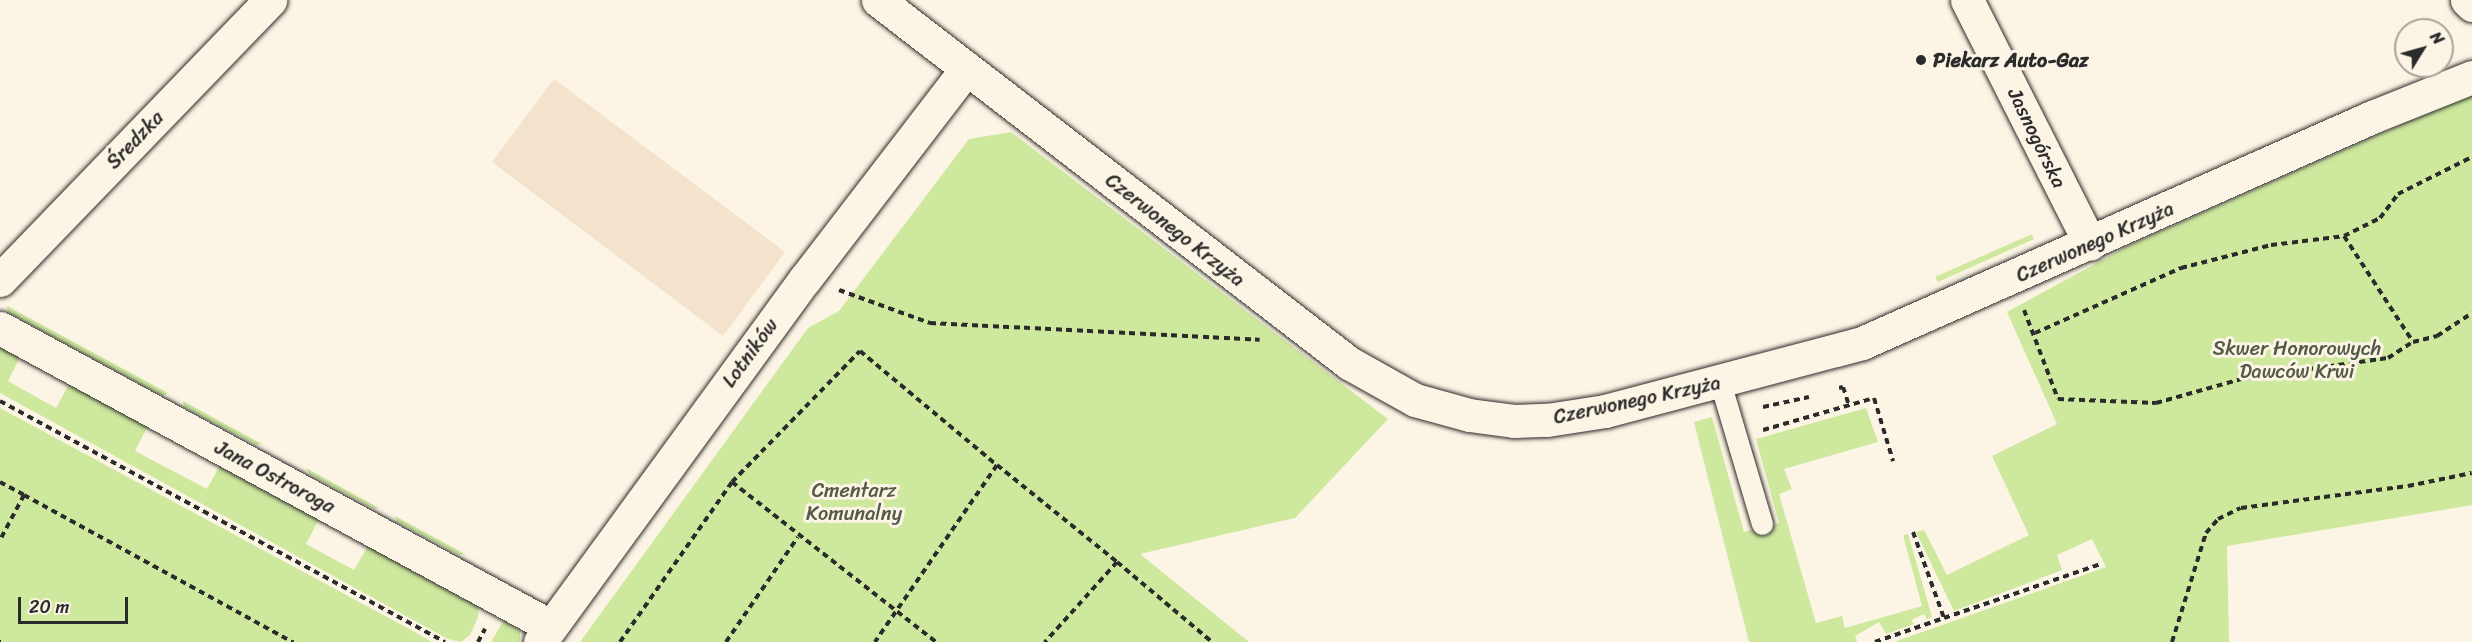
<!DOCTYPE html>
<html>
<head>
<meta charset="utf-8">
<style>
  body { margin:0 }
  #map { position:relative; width:2472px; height:642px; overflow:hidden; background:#fcf5e5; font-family:Sriracha,sans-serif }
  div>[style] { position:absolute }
  .built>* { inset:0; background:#f4e2cc }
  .green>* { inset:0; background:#cee89e }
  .path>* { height:4px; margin-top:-2px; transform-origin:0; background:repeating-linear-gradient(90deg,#2b2b2b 0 6px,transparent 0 10.5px) }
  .roads { filter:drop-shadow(0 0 2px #2b2b2b) drop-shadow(0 0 2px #2b2b2b) }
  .lane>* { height:21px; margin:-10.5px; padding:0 10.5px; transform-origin:10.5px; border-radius:10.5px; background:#fcf5e5 }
  .street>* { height:33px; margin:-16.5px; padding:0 16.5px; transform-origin:16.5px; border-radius:16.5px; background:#fcf5e5 }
  .dots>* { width:16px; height:16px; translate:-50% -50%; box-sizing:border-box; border:3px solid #fcf5e5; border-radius:50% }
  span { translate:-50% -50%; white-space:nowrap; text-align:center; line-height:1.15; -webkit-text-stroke:6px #fcf5e5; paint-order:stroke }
  .poi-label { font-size:20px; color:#2b2b2b; font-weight:700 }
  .left { translate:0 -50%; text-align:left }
  .street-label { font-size:20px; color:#2b2b2b }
  .park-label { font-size:20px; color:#545a48 }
  .north { position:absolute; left:2394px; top:18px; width:60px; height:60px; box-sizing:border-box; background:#fcf5e5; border:2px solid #a8a49b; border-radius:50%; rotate:53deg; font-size:16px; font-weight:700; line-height:24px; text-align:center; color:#2b2b2b }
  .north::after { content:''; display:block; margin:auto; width:21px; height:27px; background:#2b2b2b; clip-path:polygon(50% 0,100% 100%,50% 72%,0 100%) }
  .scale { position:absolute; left:18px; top:597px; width:110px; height:27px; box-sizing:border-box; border:3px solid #2b2b2b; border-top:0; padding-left:8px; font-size:18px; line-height:21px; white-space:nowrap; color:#2b2b2b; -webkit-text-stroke:4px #fcf5e5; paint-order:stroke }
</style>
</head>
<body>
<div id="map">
  <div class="built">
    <i style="clip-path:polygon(554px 79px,785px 252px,723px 336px,492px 162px)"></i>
  </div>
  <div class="green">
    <i style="clip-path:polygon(2472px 93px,2472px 505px,2227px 546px,2229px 642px,1894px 642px,2106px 567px,2092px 539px,2057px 555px,2062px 570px,1954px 611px,1916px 532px,1924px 530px,1947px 575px,2029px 535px,1992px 456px,2057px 424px,2007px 312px,2128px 246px)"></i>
    <i style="clip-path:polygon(1011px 132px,1388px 419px,1295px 518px,1140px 554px,1249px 642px,580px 642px,808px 328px,839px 311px,969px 139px)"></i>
    <i style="clip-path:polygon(2032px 234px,2034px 239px,1938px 282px,1935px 277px)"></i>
    <i style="clip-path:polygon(7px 306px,168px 393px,163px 396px,8px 312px)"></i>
    <i style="clip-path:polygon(0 346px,20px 357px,8px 381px,56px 408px,69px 384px,148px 426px,135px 451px,207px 489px,220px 465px,319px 519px,306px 544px,354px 570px,368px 546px,479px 605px,478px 617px,470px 635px,461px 642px,448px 639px,0 393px)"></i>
    <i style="clip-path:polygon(183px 401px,262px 444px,256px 445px,184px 407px)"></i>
    <i style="clip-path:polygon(0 408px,413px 631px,432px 642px,0 642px)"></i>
    <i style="clip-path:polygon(1866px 408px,1878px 442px,1784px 469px,1792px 489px,1779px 494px,1816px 623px,1842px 616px,1845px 628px,1922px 606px,1903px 535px,1908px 534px,1932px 617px,1927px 619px,1924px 614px,1911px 620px,1914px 624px,1886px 634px,1879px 622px,1855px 636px,1857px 642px,1749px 642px,1694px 422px,1712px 417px,1744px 532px,1779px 523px,1756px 439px)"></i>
    <i style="clip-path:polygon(306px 468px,379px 508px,374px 509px,309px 474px)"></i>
    <i style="clip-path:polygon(395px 516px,465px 554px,459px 555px,396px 521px)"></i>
    <i style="clip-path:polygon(504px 620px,520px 631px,520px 642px,491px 642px)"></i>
  </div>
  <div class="path">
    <i style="left:2344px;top:236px;width:126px;rotate:56.9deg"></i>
    <i style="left:839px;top:290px;width:97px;rotate:19.9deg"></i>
    <i style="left:930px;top:323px;width:330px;rotate:2.9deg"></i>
    <i style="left:2024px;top:310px;width:95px;rotate:69.1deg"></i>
    <i style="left:2058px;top:399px;width:98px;rotate:2.3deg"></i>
    <i style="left:2156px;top:403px;width:92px;rotate:-15.7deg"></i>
    <i style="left:2245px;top:378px;width:144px;rotate:-8deg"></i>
    <i style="left:2388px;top:358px;width:30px;rotate:-33deg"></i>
    <i style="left:2413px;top:342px;width:25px;rotate:-14deg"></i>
    <i style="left:2437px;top:336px;width:42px;rotate:-33.3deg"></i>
    <i style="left:2035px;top:333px;width:160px;rotate:-24deg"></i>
    <i style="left:2181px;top:268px;width:93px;rotate:-14.3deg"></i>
    <i style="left:2271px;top:245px;width:74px;rotate:-7deg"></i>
    <i style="left:2344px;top:236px;width:40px;rotate:-26.6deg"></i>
    <i style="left:2380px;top:218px;width:30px;rotate:-53deg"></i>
    <i style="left:2398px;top:194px;width:83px;rotate:-26.6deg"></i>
    <i style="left:1839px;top:388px;width:4px;rotate:-14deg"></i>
    <i style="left:1843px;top:387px;width:20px;rotate:72deg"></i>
    <i style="left:0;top:401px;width:506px;rotate:28.44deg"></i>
    <i style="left:1763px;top:407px;width:47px;rotate:-12.3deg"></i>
    <i style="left:1763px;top:430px;width:116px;rotate:-16.1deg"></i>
    <i style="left:1874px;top:398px;width:66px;rotate:73.2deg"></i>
    <i style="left:997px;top:465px;width:154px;rotate:38.9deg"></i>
    <i style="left:1117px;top:562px;width:108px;rotate:132deg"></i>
    <i style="left:0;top:482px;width:27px;rotate:28deg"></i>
    <i style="left:24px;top:495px;width:51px;rotate:118.1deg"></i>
    <i style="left:732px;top:482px;width:259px;rotate:38.1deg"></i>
    <i style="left:24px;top:495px;width:307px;rotate:28.7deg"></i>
    <i style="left:1913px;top:532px;width:91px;rotate:70.2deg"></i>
    <i style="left:1944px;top:618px;width:166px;rotate:-19deg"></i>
    <i style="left:1117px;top:562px;width:124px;rotate:40.1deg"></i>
    <i style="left:0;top:642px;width:1px"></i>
    <i style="left:478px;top:642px;width:15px;rotate:-62deg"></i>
    <i style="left:620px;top:642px;width:195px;rotate:-55deg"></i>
    <i style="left:732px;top:482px;width:183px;rotate:-45.7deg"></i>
    <i style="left:860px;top:351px;width:178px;rotate:39.8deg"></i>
    <i style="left:997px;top:465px;width:215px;rotate:124.6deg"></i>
    <i style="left:726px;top:642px;width:127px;rotate:-55.6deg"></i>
    <i style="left:1875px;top:642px;width:73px;rotate:-19.2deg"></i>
    <i style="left:2172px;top:642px;width:114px;rotate:-72.7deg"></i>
    <i style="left:2206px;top:533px;width:18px;rotate:-49deg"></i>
    <i style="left:2218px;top:519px;width:25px;rotate:-26deg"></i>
    <i style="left:2241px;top:508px;width:168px;rotate:-7.5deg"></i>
    <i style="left:2408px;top:486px;width:65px;rotate:-11.5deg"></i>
  </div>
  <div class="roads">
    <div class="lane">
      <i style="left:1720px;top:382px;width:148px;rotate:73.5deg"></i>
    </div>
    <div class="street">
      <i style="left:878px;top:0;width:595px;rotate:37.62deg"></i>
      <i style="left:1349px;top:363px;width:76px;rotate:29.3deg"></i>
      <i style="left:1415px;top:400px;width:56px;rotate:15.5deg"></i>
      <i style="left:1469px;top:415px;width:45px;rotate:7.6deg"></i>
      <i style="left:1514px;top:421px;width:33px;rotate:-2deg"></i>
      <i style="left:1547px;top:420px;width:59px;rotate:-8.8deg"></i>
      <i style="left:1605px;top:411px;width:266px;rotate:-14.8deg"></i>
      <i style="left:1862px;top:343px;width:558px;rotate:-23.9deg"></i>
      <i style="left:2372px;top:117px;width:108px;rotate:-21.8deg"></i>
      <i style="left:1967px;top:0;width:273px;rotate:63.2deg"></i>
      <i style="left:2467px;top:0;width:7px;rotate:45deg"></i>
      <i style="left:0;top:280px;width:389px;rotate:-46deg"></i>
      <i style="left:0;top:328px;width:626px;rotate:28.45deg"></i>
      <i style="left:540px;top:642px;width:449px;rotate:-53.9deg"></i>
      <i style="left:805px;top:279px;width:265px;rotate:-52.5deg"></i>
    </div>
  </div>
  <div class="dots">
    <i style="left:1921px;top:60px;background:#2b2b2b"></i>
  </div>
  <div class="poi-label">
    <span class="left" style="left:1933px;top:60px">Piekarz Auto-Gaz</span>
  </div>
  <div class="street-label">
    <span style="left:2037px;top:138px;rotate:64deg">Jasnogórska</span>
    <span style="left:135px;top:140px;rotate:-46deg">Średzka</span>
    <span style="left:1175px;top:230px;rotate:38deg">Czerwonego Krzyża</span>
    <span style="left:2095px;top:242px;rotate:-24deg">Czerwonego Krzyża</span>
    <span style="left:750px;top:353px;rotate:-54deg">Lotników</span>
    <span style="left:1637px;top:400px;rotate:-12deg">Czerwonego Krzyża</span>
    <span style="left:275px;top:477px;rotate:28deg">Jana Ostroroga</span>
  </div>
  <div class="park-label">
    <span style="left:2297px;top:360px">Skwer Honorowych<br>Dawców Krwi</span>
    <span style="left:854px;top:502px">Cmentarz<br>Komunalny</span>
  </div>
  <div class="north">N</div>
  <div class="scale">20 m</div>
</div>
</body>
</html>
